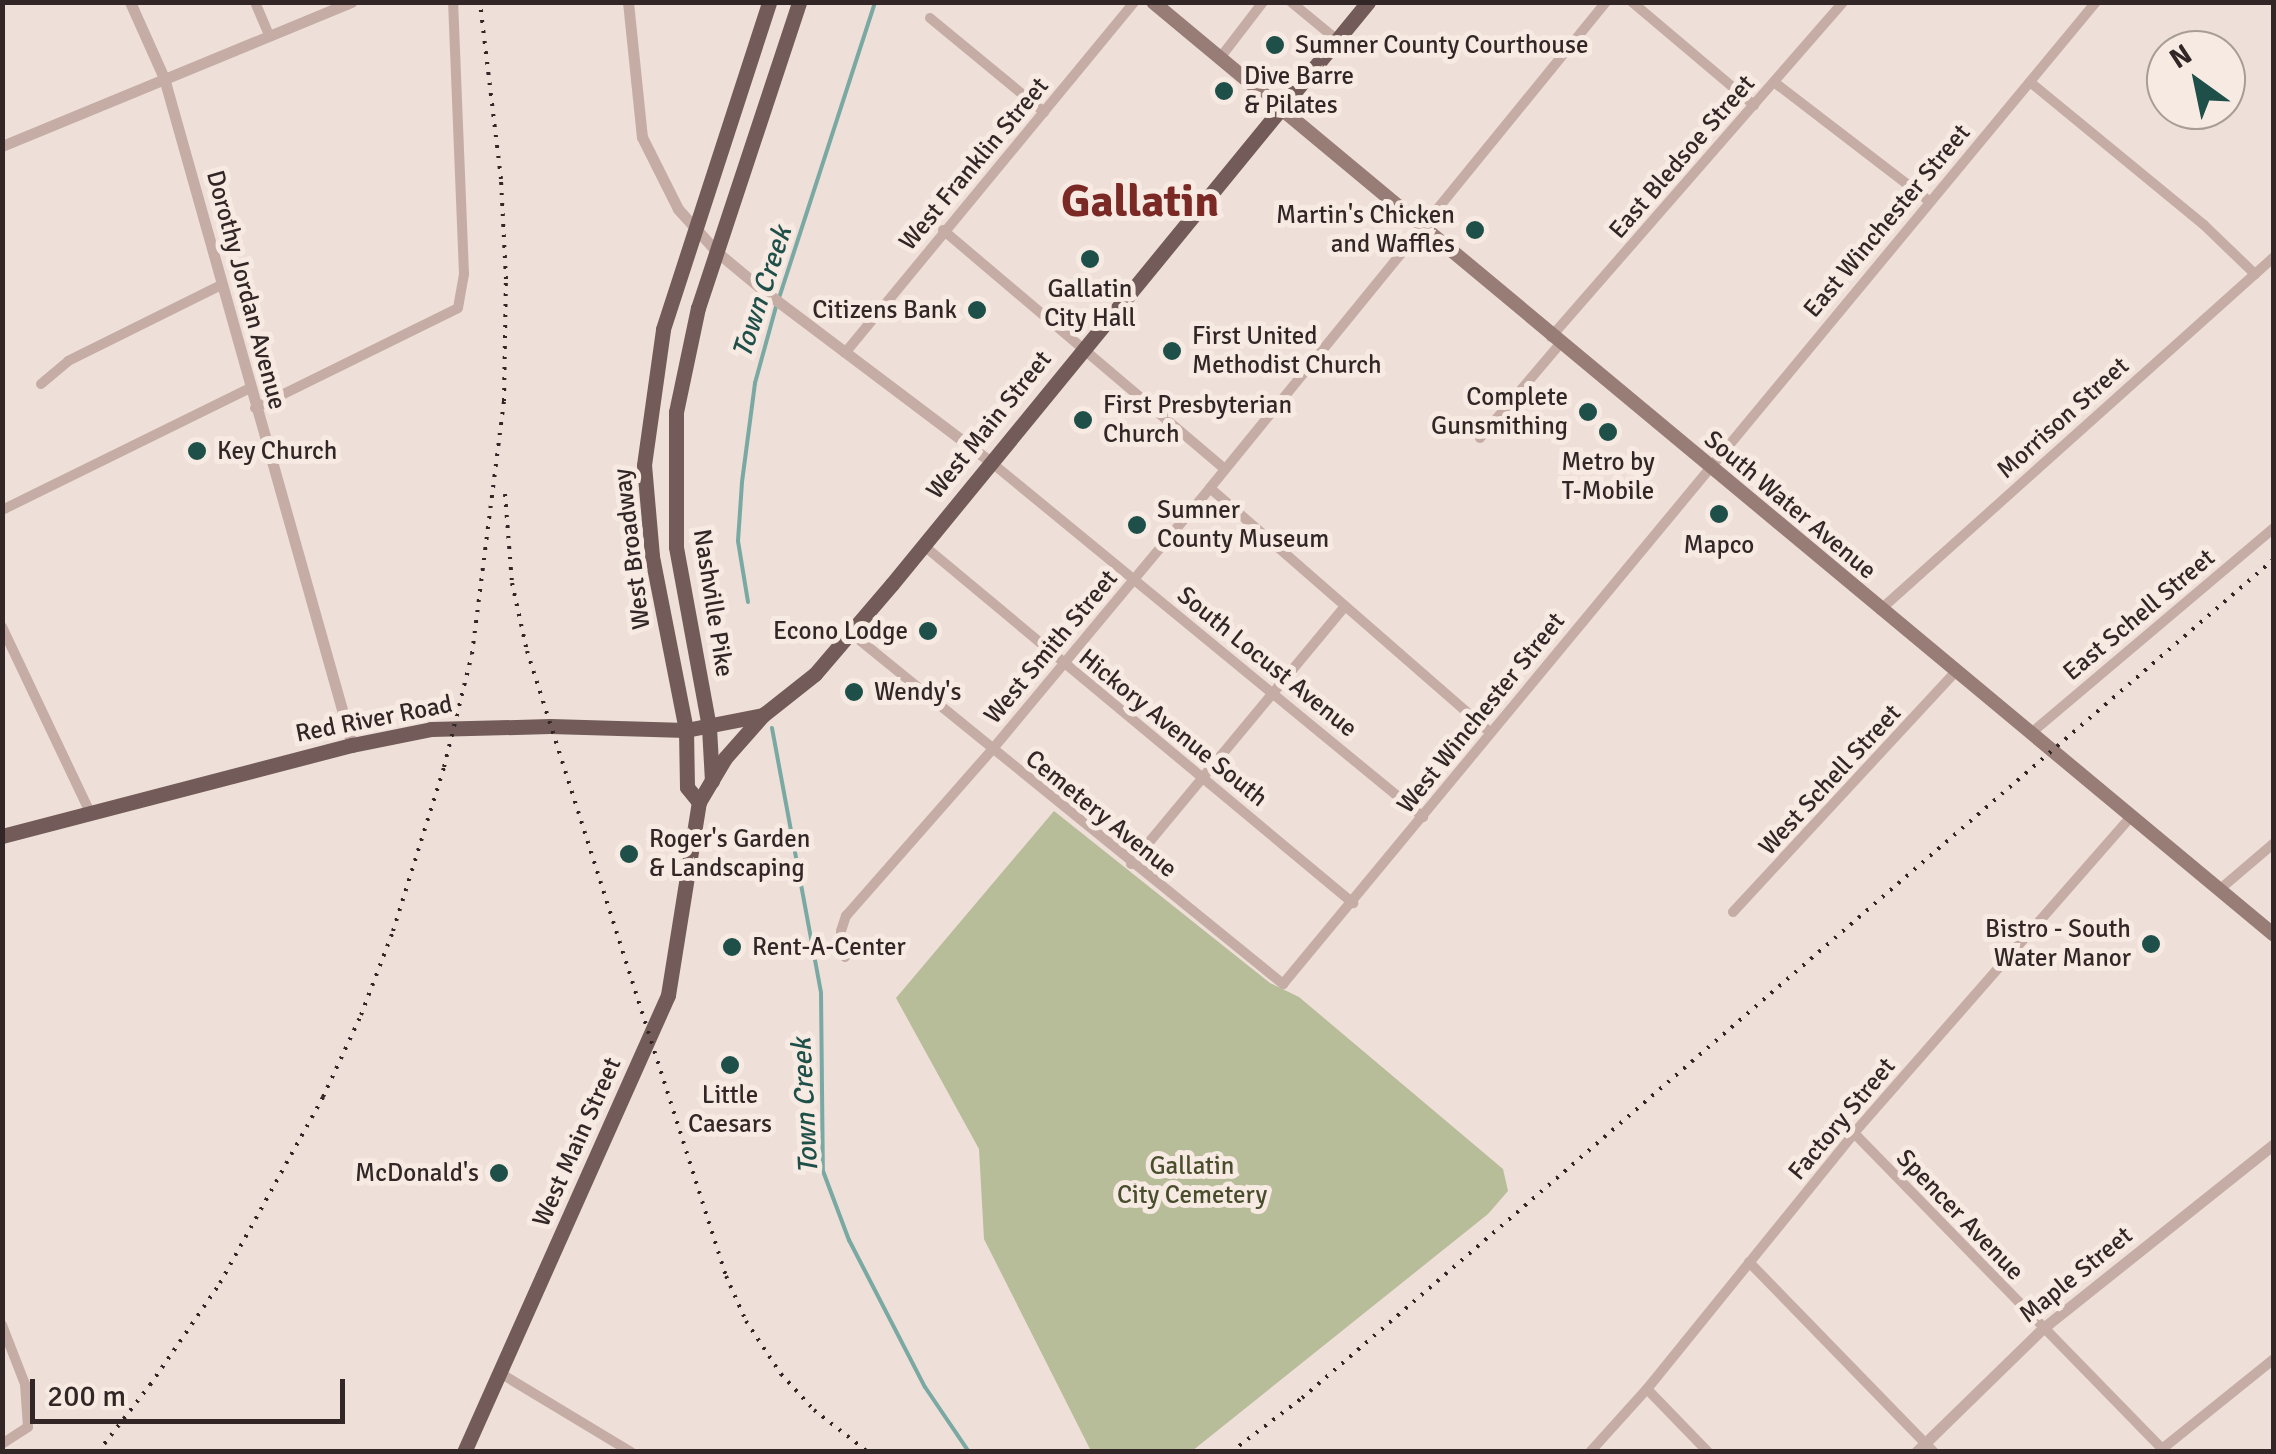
<!DOCTYPE html>
<html>
<head>
<meta charset="utf-8">
<style>
  body { margin:0 }
  #map { position:relative; width:2276px; height:1454px; overflow:hidden; background:#eedfd8; font-family:Signika,sans-serif }
  div>[style] { position:absolute }
  .green>* { inset:0; background:#b7bc99 }
  .stream>* { height:4px; margin:-2px; padding:0 2px; transform-origin:2px; border-radius:2px; background:#79a9a2 }
  .minor>* { height:10px; margin:-5px; padding:0 5px; transform-origin:5px; border-radius:5px; background:#c5ada5 }
  .tertiary>* { height:11px; margin:-5.5px; padding:0 5.5px; transform-origin:5.5px; border-radius:5.5px; background:#c5ada5 }
  .secondary>* { height:14px; margin:-7px; padding:0 7px; transform-origin:7px; border-radius:7px; background:#987d77 }
  .primary>* { height:15px; margin:-7.5px; padding:0 7.5px; transform-origin:7.5px; border-radius:7.5px; background:#725b58 }
  .rail>* { height:4px; margin-top:-2px; transform-origin:0; background:repeating-linear-gradient(90deg,#322726 0 2.5px,transparent 0 10.5px) }
  .dots>* { width:28px; height:28px; translate:-50% -50%; box-sizing:border-box; border:5px solid #f7eae3; border-radius:50% }
  span { translate:-50% -50%; white-space:nowrap; text-align:center; line-height:1.15; -webkit-text-stroke:10px #f7eae3; paint-order:stroke }
  .poi-label { font-size:25px; color:#322726 }
  .left { translate:0 -50%; text-align:left }
  .right { translate:-100% -50%; text-align:right }
  .street-label { font-size:25px; color:#322726 }
  .park-label { font-size:25px; color:#484e2c }
  .water-label { font-size:28px; color:#1f4f49; font-style:italic }
  .town-label { font-size:45px; color:#7a2925; font-weight:700 }
  .frame { position:absolute; inset:0; border:5px solid #322726; pointer-events:none }
  .north { position:absolute; left:2146px; top:30px; width:100px; height:100px; box-sizing:border-box; background:#f7eae3; border:2px solid #a89c97; border-radius:50%; rotate:327deg; font-size:28px; font-weight:700; line-height:40px; text-align:center; color:#322726 }
  .north::after { content:''; display:block; margin:auto; width:35px; height:45px; background:#1f4f49; clip-path:polygon(50% 0,100% 100%,50% 72%,0 100%) }
  .scale { position:absolute; left:30px; top:1379px; width:315px; height:45px; box-sizing:border-box; border:5px solid #322726; border-top:0; padding-left:12px; font-size:30px; line-height:35px; white-space:nowrap; color:#322726; -webkit-text-stroke:8px #f7eae3; paint-order:stroke }
</style>
</head>
<body>
<div id="map">
  <div class="green">
    <i style="clip-path:polygon(1054px 811px,1270px 983px,1299px 997px,1503px 1169px,1508px 1191px,1488px 1214px,1192px 1451px,1091px 1451px,984px 1239px,979px 1149px,896px 998px)"></i>
  </div>
  <div class="stream">
    <i style="left:779px;top:298px;width:311px;rotate:-72deg"></i>
    <i style="left:748px;top:602px;width:62px;rotate:-99.3deg"></i>
    <i style="left:738px;top:541px;width:59px;rotate:-86.1deg"></i>
    <i style="left:742px;top:482px;width:100px;rotate:-82.5deg"></i>
    <i style="left:755px;top:383px;width:79px;rotate:-74.6deg"></i>
    <i style="left:772px;top:728px;width:269px;rotate:79.5deg"></i>
    <i style="left:821px;top:993px;width:178px;rotate:89.4deg"></i>
    <i style="left:823px;top:1171px;width:74px;rotate:69.4deg"></i>
    <i style="left:849px;top:1240px;width:165px;rotate:62.7deg"></i>
    <i style="left:925px;top:1387px;width:78px;rotate:55.9deg"></i>
  </div>
  <div class="minor">
    <i style="left:255px;top:2px;width:36px;rotate:67deg"></i>
    <i style="left:1291px;top:2px;width:58px;rotate:39.4deg"></i>
    <i style="left:1632px;top:2px;width:160px;rotate:40.2deg"></i>
    <i style="left:930px;top:18px;width:148px;rotate:39.5deg"></i>
    <i style="left:1220px;top:58px;width:71px;rotate:-52.5deg"></i>
    <i style="left:1774px;top:82px;width:195px;rotate:37.5deg"></i>
    <i style="left:2030px;top:82px;width:225px;rotate:39.4deg"></i>
    <i style="left:2204px;top:225px;width:71px;rotate:43.9deg"></i>
    <i style="left:943px;top:230px;width:370px;rotate:40.3deg"></i>
    <i style="left:1551px;top:337px;width:444px;rotate:-48.9deg"></i>
    <i style="left:845px;top:353px;width:455px;rotate:-50.5deg"></i>
    <i style="left:41px;top:384px;width:35px;rotate:-40deg"></i>
    <i style="left:68px;top:361px;width:171px;rotate:-26.4deg"></i>
    <i style="left:255px;top:408px;width:226px;rotate:-26.2deg"></i>
    <i style="left:458px;top:308px;width:35px;rotate:-80deg"></i>
    <i style="left:464px;top:274px;width:272px;rotate:-92.3deg"></i>
    <i style="left:1480px;top:438px;width:123px;rotate:-49.6deg"></i>
    <i style="left:992px;top:463px;width:558px;rotate:39.4deg"></i>
    <i style="left:1210px;top:488px;width:370px;rotate:41.1deg"></i>
    <i style="left:2px;top:510px;width:276px;rotate:-26.2deg"></i>
    <i style="left:923px;top:545px;width:560px;rotate:39.78deg"></i>
    <i style="left:1880px;top:610px;width:529px;rotate:-41.86deg"></i>
    <i style="left:2px;top:627px;width:205px;rotate:64.6deg"></i>
    <i style="left:851px;top:633px;width:557px;rotate:39.09deg"></i>
    <i style="left:1283px;top:984px;width:1275px;rotate:-50.38deg"></i>
    <i style="left:2030px;top:734px;width:319px;rotate:-40.2deg"></i>
    <i style="left:1131px;top:864px;width:335px;rotate:-50.3deg"></i>
    <i style="left:2219px;top:890px;width:72px;rotate:-40.5deg"></i>
    <i style="left:1733px;top:912px;width:326px;rotate:-47.2deg"></i>
    <i style="left:845px;top:957px;width:26px;rotate:-99deg"></i>
    <i style="left:841px;top:931px;width:16px;rotate:-72deg"></i>
    <i style="left:846px;top:916px;width:220px;rotate:-48.7deg"></i>
    <i style="left:991px;top:751px;width:342px;rotate:-50.2deg"></i>
    <i style="left:1210px;top:488px;width:627px;rotate:-50.83deg"></i>
    <i style="left:1854px;top:1133px;width:446px;rotate:45.7deg"></i>
    <i style="left:1749px;top:1262px;width:265px;rotate:45.8deg"></i>
    <i style="left:2px;top:1325px;width:63px;rotate:68.7deg"></i>
    <i style="left:25px;top:1384px;width:43px;rotate:86deg"></i>
    <i style="left:28px;top:1427px;width:31px;rotate:147deg"></i>
    <i style="left:500px;top:1373px;width:153px;rotate:31.1deg"></i>
    <i style="left:1647px;top:1389px;width:88px;rotate:45.9deg"></i>
    <i style="left:2162px;top:1449px;width:144px;rotate:-38.8deg"></i>
    <i style="left:1590px;top:1452px;width:85px;rotate:-47.9deg"></i>
    <i style="left:1647px;top:1389px;width:329px;rotate:-51deg"></i>
    <i style="left:1854px;top:1133px;width:419px;rotate:-48.8deg"></i>
  </div>
  <div class="tertiary">
    <i style="left:130px;top:2px;width:83px;rotate:65.9deg"></i>
    <i style="left:164px;top:78px;width:693px;rotate:74.26deg"></i>
    <i style="left:628px;top:2px;width:136px;rotate:84.1deg"></i>
    <i style="left:642px;top:137px;width:80px;rotate:63.4deg"></i>
    <i style="left:678px;top:209px;width:58px;rotate:47.8deg"></i>
    <i style="left:717px;top:252px;width:61px;rotate:39.7deg"></i>
    <i style="left:764px;top:291px;width:286px;rotate:37deg"></i>
    <i style="left:2px;top:146px;width:378px;rotate:-22.4deg"></i>
    <i style="left:1916px;top:1452px;width:176px;rotate:-44.3deg"></i>
    <i style="left:2042px;top:1329px;width:297px;rotate:-38.6deg"></i>
  </div>
  <div class="secondary">
    <i style="left:1153px;top:2px;width:1458px;rotate:39.77deg"></i>
  </div>
  <div class="primary">
    <i style="left:712px;top:781px;width:54px;rotate:-93.2deg"></i>
    <i style="left:709px;top:727px;width:183px;rotate:-100.4deg"></i>
    <i style="left:676px;top:547px;width:135px;rotate:-90deg"></i>
    <i style="left:676px;top:412px;width:106px;rotate:-78.1deg"></i>
    <i style="left:698px;top:308px;width:322px;rotate:-71.7deg"></i>
    <i style="left:699px;top:802px;width:19px;rotate:-129deg"></i>
    <i style="left:687px;top:787px;width:57px;rotate:-91deg"></i>
    <i style="left:686px;top:730px;width:177px;rotate:-101.1deg"></i>
    <i style="left:652px;top:556px;width:91px;rotate:-95deg"></i>
    <i style="left:644px;top:465px;width:137px;rotate:-82deg"></i>
    <i style="left:663px;top:329px;width:344px;rotate:-72deg"></i>
    <i style="left:2px;top:836px;width:362px;rotate:-14.6deg"></i>
    <i style="left:352px;top:745px;width:81px;rotate:-11.4deg"></i>
    <i style="left:431px;top:729px;width:119px;rotate:-1.4deg"></i>
    <i style="left:550px;top:726px;width:136px;rotate:1.7deg"></i>
    <i style="left:686px;top:730px;width:78px;rotate:-11deg"></i>
    <i style="left:464px;top:1452px;width:500px;rotate:-65.94deg"></i>
    <i style="left:668px;top:995px;width:195px;rotate:-80.9deg"></i>
    <i style="left:699px;top:802px;width:51px;rotate:-59.4deg"></i>
    <i style="left:725px;top:758px;width:57px;rotate:-48.5deg"></i>
    <i style="left:763px;top:715px;width:66px;rotate:-38.3deg"></i>
    <i style="left:815px;top:674px;width:118px;rotate:-49.5deg"></i>
    <i style="left:892px;top:584px;width:752px;rotate:-50.72deg"></i>
  </div>
  <div class="rail">
    <i style="left:505px;top:494px;width:89px;rotate:85.5deg"></i>
    <i style="left:512px;top:583px;width:70px;rotate:77.6deg"></i>
    <i style="left:527px;top:651px;width:656px;rotate:72.34deg"></i>
    <i style="left:726px;top:1276px;width:49px;rotate:66deg"></i>
    <i style="left:746px;top:1321px;width:64px;rotate:56.6deg"></i>
    <i style="left:781px;top:1374px;width:49px;rotate:47.5deg"></i>
    <i style="left:814px;top:1410px;width:68px;rotate:37.9deg"></i>
    <i style="left:98px;top:1452px;width:85px;rotate:-52.2deg"></i>
    <i style="left:150px;top:1385px;width:124px;rotate:-55.5deg"></i>
    <i style="left:220px;top:1283px;width:213px;rotate:-61deg"></i>
    <i style="left:323px;top:1097px;width:90px;rotate:-65.1deg"></i>
    <i style="left:361px;top:1015px;width:90px;rotate:-69.1deg"></i>
    <i style="left:393px;top:931px;width:172px;rotate:-72.7deg"></i>
    <i style="left:444px;top:767px;width:116px;rotate:-76.1deg"></i>
    <i style="left:472px;top:654px;width:255px;rotate:-82.8deg"></i>
    <i style="left:504px;top:401px;width:122px;rotate:-89.1deg"></i>
    <i style="left:506px;top:279px;width:100px;rotate:-92.9deg"></i>
    <i style="left:501px;top:179px;width:178px;rotate:-96.8deg"></i>
    <i style="left:1231px;top:1452px;width:89px;rotate:-37.3deg"></i>
    <i style="left:1302px;top:1398px;width:1284px;rotate:-40.8deg"></i>
  </div>
  <div class="dots">
    <i style="left:1275px;top:45px;background:#1f4f49"></i>
    <i style="left:1224px;top:91px;background:#1f4f49"></i>
    <i style="left:1475px;top:230px;background:#1f4f49"></i>
    <i style="left:1090px;top:259px;background:#1f4f49"></i>
    <i style="left:977px;top:310px;background:#1f4f49"></i>
    <i style="left:1172px;top:351px;background:#1f4f49"></i>
    <i style="left:1588px;top:412px;background:#1f4f49"></i>
    <i style="left:1083px;top:420px;background:#1f4f49"></i>
    <i style="left:1608px;top:432px;background:#1f4f49"></i>
    <i style="left:197px;top:451px;background:#1f4f49"></i>
    <i style="left:1719px;top:514px;background:#1f4f49"></i>
    <i style="left:1137px;top:525px;background:#1f4f49"></i>
    <i style="left:928px;top:631px;background:#1f4f49"></i>
    <i style="left:854px;top:692px;background:#1f4f49"></i>
    <i style="left:629px;top:854px;background:#1f4f49"></i>
    <i style="left:2151px;top:944px;background:#1f4f49"></i>
    <i style="left:732px;top:947px;background:#1f4f49"></i>
    <i style="left:730px;top:1065px;background:#1f4f49"></i>
    <i style="left:499px;top:1173px;background:#1f4f49"></i>
  </div>
  <div class="poi-label">
    <span class="left" style="left:1295px;top:45px">Sumner County Courthouse</span>
    <span class="left" style="left:1244px;top:91px">Dive Barre<br>&amp; Pilates</span>
    <span class="right" style="left:1455px;top:230px">Martin's Chicken<br>and Waffles</span>
    <span style="left:1090px;top:304px">Gallatin<br>City Hall</span>
    <span class="right" style="left:957px;top:310px">Citizens Bank</span>
    <span class="left" style="left:1192px;top:351px">First United<br>Methodist Church</span>
    <span class="right" style="left:1568px;top:412px">Complete<br>Gunsmithing</span>
    <span class="left" style="left:1103px;top:420px">First Presbyterian<br>Church</span>
    <span class="left" style="left:217px;top:451px">Key Church</span>
    <span style="left:1608px;top:477px">Metro by<br>T-Mobile</span>
    <span class="left" style="left:1157px;top:525px">Sumner<br>County Museum</span>
    <span style="left:1719px;top:545px">Mapco</span>
    <span class="right" style="left:908px;top:631px">Econo Lodge</span>
    <span class="left" style="left:874px;top:692px">Wendy's</span>
    <span class="left" style="left:649px;top:854px">Roger's Garden<br>&amp; Landscaping</span>
    <span class="right" style="left:2131px;top:944px">Bistro - South<br>Water Manor</span>
    <span class="left" style="left:752px;top:947px">Rent-A-Center</span>
    <span style="left:730px;top:1110px">Little<br>Caesars</span>
    <span class="right" style="left:479px;top:1173px">McDonald's</span>
  </div>
  <div class="street-label">
    <span style="left:1682px;top:157px;rotate:-49deg">East Bledsoe Street</span>
    <span style="left:974px;top:164px;rotate:-50deg">West Franklin Street</span>
    <span style="left:1887px;top:221px;rotate:-50deg">East Winchester Street</span>
    <span style="left:246px;top:290px;rotate:75deg">Dorothy Jordan Avenue</span>
    <span style="left:2063px;top:418px;rotate:-42deg">Morrison Street</span>
    <span style="left:989px;top:425px;rotate:-51deg">West Main Street</span>
    <span style="left:1790px;top:505px;rotate:40deg">South Water Avenue</span>
    <span style="left:632px;top:549px;rotate:-97deg">West Broadway</span>
    <span style="left:713px;top:603px;rotate:81deg">Nashville Pike</span>
    <span style="left:2139px;top:615px;rotate:-40deg">East Schell Street</span>
    <span style="left:1051px;top:647px;rotate:-50deg">West Smith Street</span>
    <span style="left:1267px;top:662px;rotate:39deg">South Locust Avenue</span>
    <span style="left:1481px;top:713px;rotate:-51deg">West Winchester Street</span>
    <span style="left:374px;top:719px;rotate:-11deg">Red River Road</span>
    <span style="left:1173px;top:728px;rotate:39deg">Hickory Avenue South</span>
    <span style="left:1830px;top:780px;rotate:-47deg">West Schell Street</span>
    <span style="left:1101px;top:814px;rotate:39deg">Cemetery Avenue</span>
    <span style="left:1842px;top:1119px;rotate:-50deg">Factory Street</span>
    <span style="left:577px;top:1142px;rotate:-66deg">West Main Street</span>
    <span style="left:1960px;top:1215px;rotate:46deg">Spencer Avenue</span>
    <span style="left:2076px;top:1275px;rotate:-39deg">Maple Street</span>
  </div>
  <div class="park-label">
    <span style="left:1192px;top:1181px">Gallatin<br>City Cemetery</span>
  </div>
  <div class="water-label">
    <span style="left:762px;top:292px;rotate:-72deg">Town Creek</span>
    <span style="left:805px;top:1106px;rotate:-93deg">Town Creek</span>
  </div>
  <div class="town-label">
    <span style="left:1140px;top:202px">Gallatin</span>
  </div>
  <div class="frame"></div>
  <div class="north">N</div>
  <div class="scale">200 m</div>
</div>
</body>
</html>
